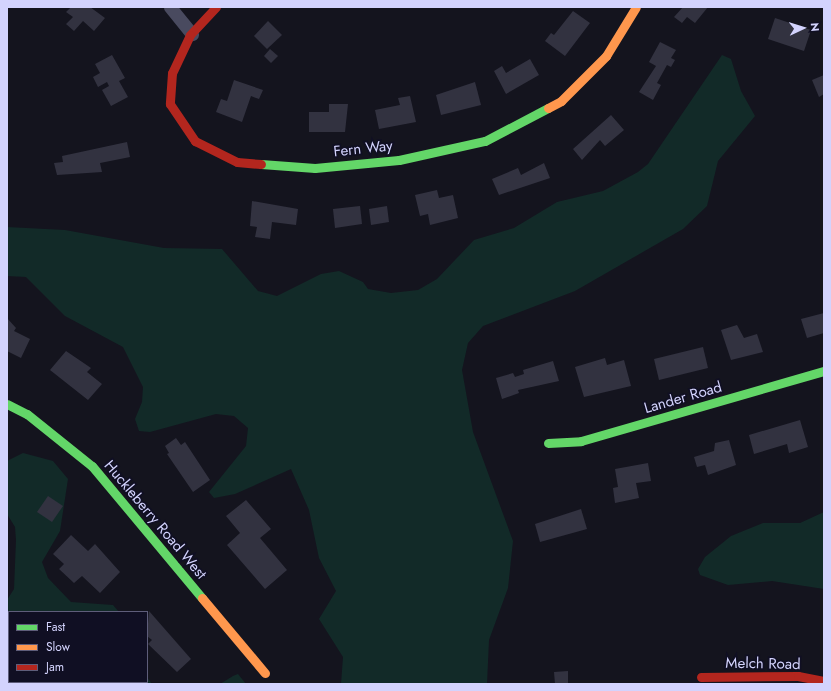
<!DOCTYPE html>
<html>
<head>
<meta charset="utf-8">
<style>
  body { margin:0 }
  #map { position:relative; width:831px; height:691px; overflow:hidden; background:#14141e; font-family:Jost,sans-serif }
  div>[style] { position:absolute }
  .green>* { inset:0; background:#122a28 }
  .building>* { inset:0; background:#323240 }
  .street>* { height:13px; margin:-6.5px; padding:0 6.5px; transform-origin:6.5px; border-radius:6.5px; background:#494a5f }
  .fast>* { height:9px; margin:-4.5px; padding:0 4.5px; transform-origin:4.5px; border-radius:4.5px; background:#63d668 }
  .slow>* { height:9px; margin:-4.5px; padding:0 4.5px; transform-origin:4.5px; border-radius:4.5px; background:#ff974d }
  .jam>* { height:9px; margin:-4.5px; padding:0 4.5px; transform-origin:4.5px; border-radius:4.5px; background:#b3261e }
  span { translate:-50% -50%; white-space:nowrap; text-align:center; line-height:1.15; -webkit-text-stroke:3.5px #100f23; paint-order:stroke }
  .street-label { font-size:15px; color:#d3d3fd }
  .frame { position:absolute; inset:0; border:8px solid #d3d3fd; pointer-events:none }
  .legend { position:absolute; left:8px; top:611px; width:140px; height:72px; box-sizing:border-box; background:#100f23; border:1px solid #5e5d7a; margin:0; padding:5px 7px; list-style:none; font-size:12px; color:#d3d3fd }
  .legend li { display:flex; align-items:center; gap:8px; height:20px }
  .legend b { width:20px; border:1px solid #5e5d7a }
  .north { position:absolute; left:783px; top:8px; width:40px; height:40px; -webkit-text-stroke:3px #100f23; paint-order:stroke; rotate:86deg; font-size:11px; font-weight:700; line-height:16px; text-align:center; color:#d3d3fd }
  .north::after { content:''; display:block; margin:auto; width:14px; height:18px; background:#d3d3fd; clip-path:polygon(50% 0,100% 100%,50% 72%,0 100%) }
</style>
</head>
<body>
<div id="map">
  <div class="green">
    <i style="clip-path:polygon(722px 55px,731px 59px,741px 91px,755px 116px,718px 161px,707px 206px,683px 229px,575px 291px,483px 326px,468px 343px,462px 370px,473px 432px,513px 541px,508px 588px,489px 640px,487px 684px,341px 684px,343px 657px,319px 619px,336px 591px,319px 558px,309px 510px,291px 469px,235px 494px,214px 498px,209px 492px,246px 446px,248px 428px,234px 416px,216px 414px,150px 432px,139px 431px,135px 419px,142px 402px,143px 387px,123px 347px,65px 316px,26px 277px,7px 276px,7px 227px,65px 230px,164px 248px,222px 249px,258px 291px,277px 296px,321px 274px,339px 271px,363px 282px,368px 289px,391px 293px,418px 290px,437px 279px,474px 240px,514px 228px,557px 202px,603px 191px,638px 172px,648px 164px)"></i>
    <i style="clip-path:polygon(23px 453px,53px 461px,68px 479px,60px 531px,42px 562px,48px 578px,71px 602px,113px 605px,119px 612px,9px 612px,9px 682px,147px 682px,147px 677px,152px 684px,7px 684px,7px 600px,14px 589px,16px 540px,15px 527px,7px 514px,7px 461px)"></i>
    <i style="clip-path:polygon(824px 512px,824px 589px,772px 581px,728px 585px,700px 575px,698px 569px,705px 557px,731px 536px,763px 523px,800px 523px)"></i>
    <i style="clip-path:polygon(238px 674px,246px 684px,220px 684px,233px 676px)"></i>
  </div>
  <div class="building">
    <i style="clip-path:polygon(71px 7px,90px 7px,105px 18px,94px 31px,83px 21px,74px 31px,66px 24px,73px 17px,66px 12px)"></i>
    <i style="clip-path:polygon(683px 7px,708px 7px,695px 23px,687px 17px,682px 23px,674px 17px)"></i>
    <i style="clip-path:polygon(573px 11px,590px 23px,565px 56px,545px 41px,551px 33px,554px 35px)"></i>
    <i style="clip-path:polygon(775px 18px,811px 30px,804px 51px,768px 39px)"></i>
    <i style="clip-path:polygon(268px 21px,282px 35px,267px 49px,254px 36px)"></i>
    <i style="clip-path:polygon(660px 42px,676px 50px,671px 58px,675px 60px,671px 67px,667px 65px,657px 83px,661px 85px,653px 100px,639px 92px,656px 66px,649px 62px)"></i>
    <i style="clip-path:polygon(270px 49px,278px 56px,271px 63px,264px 56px)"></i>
    <i style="clip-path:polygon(112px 55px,125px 78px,119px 81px,128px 97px,111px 106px,102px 90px,109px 86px,107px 82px,98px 87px,93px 77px,100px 73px,95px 64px)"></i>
    <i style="clip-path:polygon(530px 59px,539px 75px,506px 94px,494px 71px,502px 66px,506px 73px)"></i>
    <i style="clip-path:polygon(824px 75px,824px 94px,819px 97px,812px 80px)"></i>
    <i style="clip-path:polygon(234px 80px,263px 90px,259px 99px,251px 96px,242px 122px,216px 112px,221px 99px,227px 101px)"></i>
    <i style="clip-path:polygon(475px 82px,481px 105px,441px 115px,436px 95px)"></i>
    <i style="clip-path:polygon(410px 96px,416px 122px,379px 129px,375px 110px,400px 105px,398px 98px)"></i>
    <i style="clip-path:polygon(329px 104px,348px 104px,345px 132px,309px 132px,309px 112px,329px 112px)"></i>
    <i style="clip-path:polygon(611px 115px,624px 130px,605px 146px,600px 140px,582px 160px,573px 149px)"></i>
    <i style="clip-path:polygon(127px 142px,130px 157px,100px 163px,102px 172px,57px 175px,54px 163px,63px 162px,62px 156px)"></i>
    <i style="clip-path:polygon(544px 163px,550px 178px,499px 195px,492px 179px,518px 168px,521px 175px)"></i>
    <i style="clip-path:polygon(437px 190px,439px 198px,453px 195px,458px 218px,430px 225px,428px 214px,420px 216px,415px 195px)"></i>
    <i style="clip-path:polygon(252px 201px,298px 209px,296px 225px,272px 222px,270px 239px,255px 237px,257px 227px,250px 226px)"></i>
    <i style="clip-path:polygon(360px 206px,362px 224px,335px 228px,333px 209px)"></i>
    <i style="clip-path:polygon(387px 206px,389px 222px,371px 225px,369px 209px)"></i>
    <i style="clip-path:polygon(824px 313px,824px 333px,807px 338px,801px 319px)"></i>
    <i style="clip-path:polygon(7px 318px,16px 328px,14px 331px,30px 339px,21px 358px,7px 351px)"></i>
    <i style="clip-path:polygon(737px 325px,744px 338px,757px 334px,763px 352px,731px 360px,721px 330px)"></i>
    <i style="clip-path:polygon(703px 347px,708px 368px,659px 380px,654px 359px)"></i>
    <i style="clip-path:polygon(66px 351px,91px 368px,87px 372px,102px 384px,88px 400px,50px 370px)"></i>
    <i style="clip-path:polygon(605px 358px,607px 365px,624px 360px,631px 386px,584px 397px,575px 367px)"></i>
    <i style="clip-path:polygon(553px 361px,559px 381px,518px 390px,519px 393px,502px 399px,496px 378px,513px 373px,515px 377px,524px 374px,523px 370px)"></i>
    <i style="clip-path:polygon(800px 420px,808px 447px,789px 453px,787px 444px,754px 454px,749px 435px)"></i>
    <i style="clip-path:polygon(176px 438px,181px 445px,185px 442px,210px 480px,193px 492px,167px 454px,169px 453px,165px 446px)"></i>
    <i style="clip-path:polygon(729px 440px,736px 465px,708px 475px,705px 465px,697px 467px,694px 457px,714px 451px,715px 443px)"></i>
    <i style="clip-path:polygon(648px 463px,651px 481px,636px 483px,639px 498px,615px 503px,613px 488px,618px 487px,615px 469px)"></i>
    <i style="clip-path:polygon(48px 496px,63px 506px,52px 522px,37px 512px)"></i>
    <i style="clip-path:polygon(246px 500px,271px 529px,260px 538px,287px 570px,265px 589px,227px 545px,240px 533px,226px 516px)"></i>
    <i style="clip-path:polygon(581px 509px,587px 529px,540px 542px,535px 524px)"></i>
    <i style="clip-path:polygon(71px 535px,88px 551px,95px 544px,120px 572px,100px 593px,82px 576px,74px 583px,59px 569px,64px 564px,53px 554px)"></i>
    <i style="clip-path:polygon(149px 611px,191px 659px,177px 672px,148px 644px,152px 640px,147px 636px)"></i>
    <i style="clip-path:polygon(568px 671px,568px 684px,555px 684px,554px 672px)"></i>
  </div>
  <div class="street">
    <i style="left:170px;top:7px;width:35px;rotate:51deg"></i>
  </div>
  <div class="fast">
    <i style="left:261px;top:164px;width:54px;rotate:4.2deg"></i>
    <i style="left:315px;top:168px;width:84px;rotate:-5.4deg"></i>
    <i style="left:399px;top:160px;width:88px;rotate:-12.5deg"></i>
    <i style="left:485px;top:141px;width:71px;rotate:-27.6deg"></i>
    <i style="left:7px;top:404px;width:22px;rotate:27deg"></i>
    <i style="left:27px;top:414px;width:83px;rotate:38.7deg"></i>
    <i style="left:92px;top:466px;width:172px;rotate:50.2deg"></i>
    <i style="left:548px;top:443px;width:33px;rotate:-3deg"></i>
    <i style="left:581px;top:441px;width:253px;rotate:-16.1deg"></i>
  </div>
  <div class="slow">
    <i style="left:548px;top:108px;width:15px;rotate:-28deg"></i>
    <i style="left:561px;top:101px;width:64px;rotate:-45deg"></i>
    <i style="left:606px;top:56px;width:57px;rotate:-58.5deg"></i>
    <i style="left:202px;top:598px;width:98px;rotate:50deg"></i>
  </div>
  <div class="jam">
    <i style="left:216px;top:7px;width:38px;rotate:133deg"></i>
    <i style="left:190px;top:35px;width:42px;rotate:115.3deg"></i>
    <i style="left:172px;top:73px;width:31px;rotate:94deg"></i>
    <i style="left:170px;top:104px;width:45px;rotate:56deg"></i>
    <i style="left:195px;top:141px;width:47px;rotate:26.6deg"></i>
    <i style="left:237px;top:162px;width:24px;rotate:5deg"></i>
    <i style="left:701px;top:677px;width:97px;rotate:-0.6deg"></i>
    <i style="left:798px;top:676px;width:26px;rotate:11deg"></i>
  </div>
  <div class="street-label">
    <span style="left:363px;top:149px;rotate:-6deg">Fern Way</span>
    <span style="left:683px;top:398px;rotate:-16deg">Lander Road</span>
    <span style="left:155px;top:520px;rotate:50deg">Huckleberry Road West</span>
    <span style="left:763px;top:664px;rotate:1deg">Melch Road</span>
  </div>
  <div class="frame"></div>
  <ul class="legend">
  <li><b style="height:5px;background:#63d668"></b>Fast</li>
  <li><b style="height:5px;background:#ff974d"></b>Slow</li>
  <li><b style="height:5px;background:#b3261e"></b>Jam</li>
  </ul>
  <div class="north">N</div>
</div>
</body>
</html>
